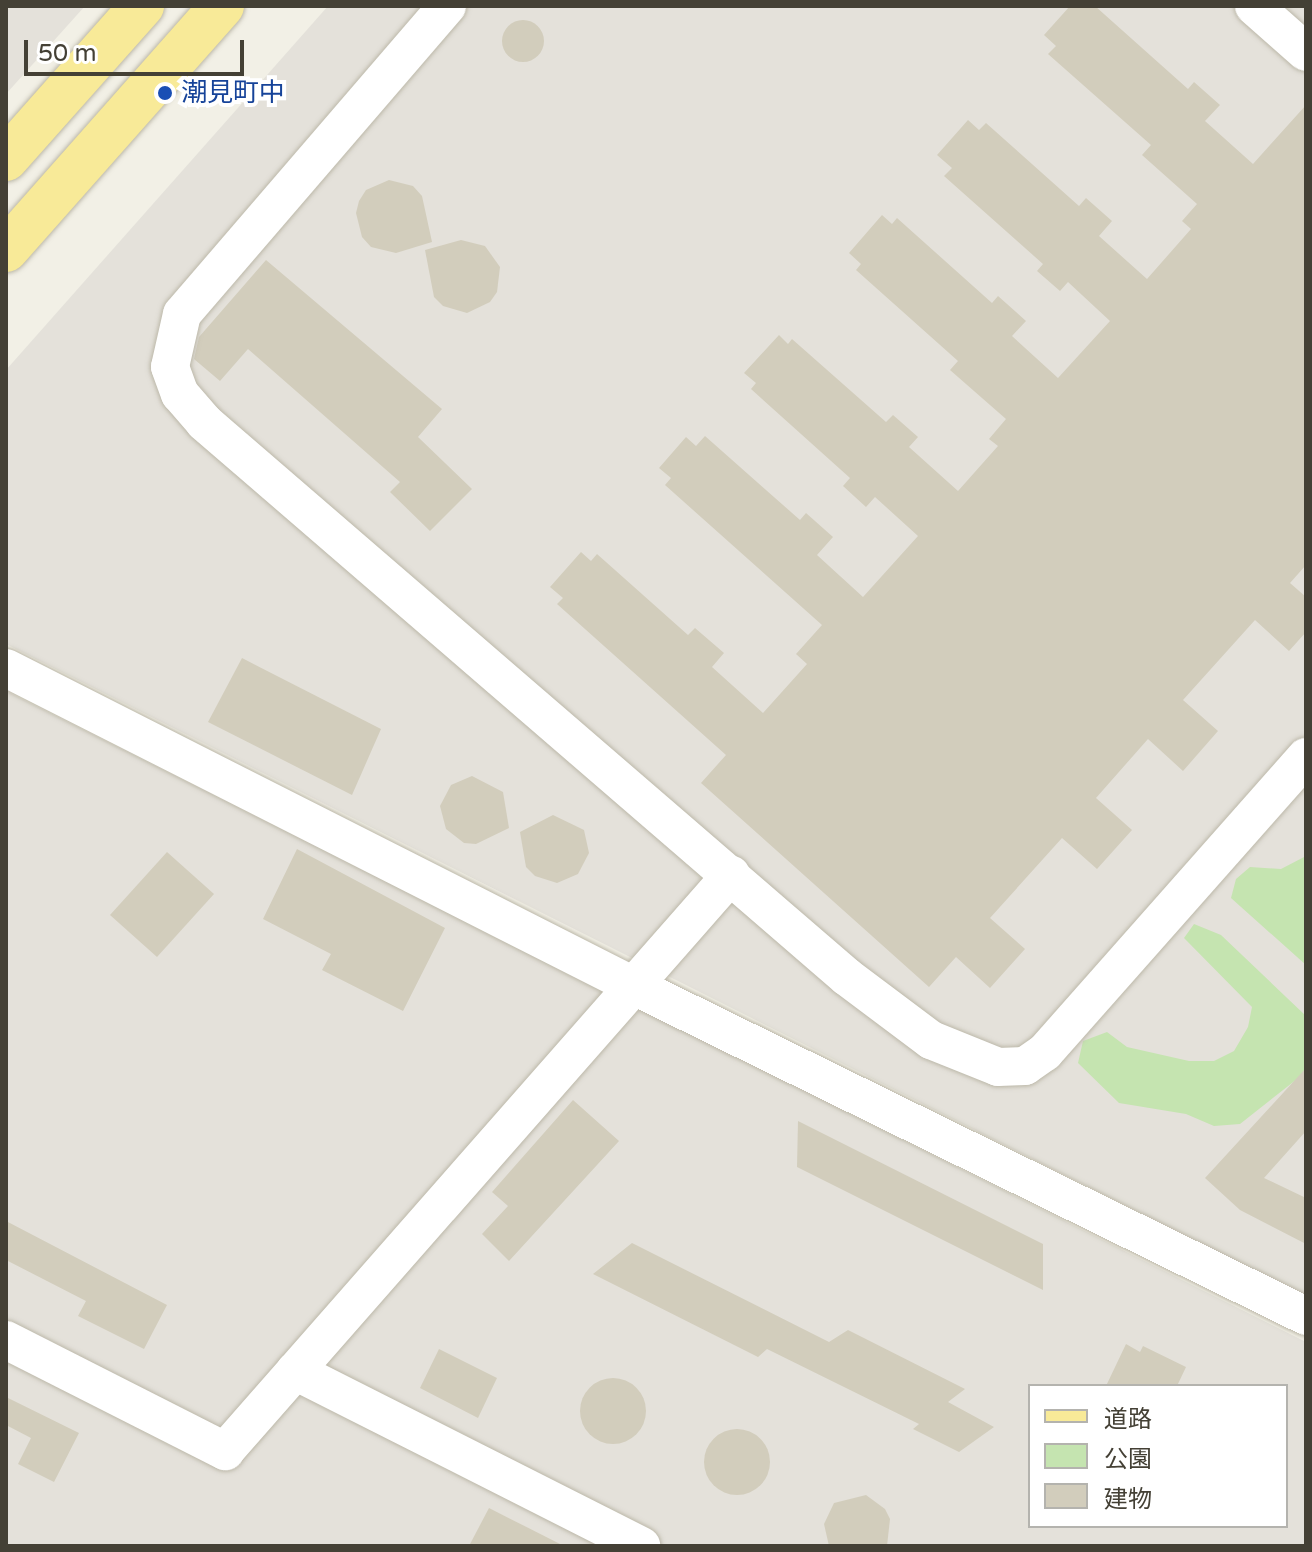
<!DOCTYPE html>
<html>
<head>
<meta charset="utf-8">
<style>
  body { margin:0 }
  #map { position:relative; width:1312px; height:1552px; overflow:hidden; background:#f2f0e6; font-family:"Varela Round","Noto Sans JP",sans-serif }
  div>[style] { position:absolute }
  .industrial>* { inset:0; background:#e4e1da }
  .green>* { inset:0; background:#c5e4b0 }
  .building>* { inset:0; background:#d2cdbc }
  .round { border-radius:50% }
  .roads { filter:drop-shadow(0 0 2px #bcb8a9) drop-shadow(0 0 2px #bcb8a9) }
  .minor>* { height:38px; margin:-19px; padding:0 19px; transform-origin:19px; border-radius:19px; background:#fff }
  .major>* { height:44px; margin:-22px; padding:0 22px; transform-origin:22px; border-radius:22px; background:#f8ea98 }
  .dots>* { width:22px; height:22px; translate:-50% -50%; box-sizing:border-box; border:4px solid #fff; border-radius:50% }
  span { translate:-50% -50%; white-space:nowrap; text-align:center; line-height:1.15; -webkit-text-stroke:8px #fff; paint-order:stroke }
  .transit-label { font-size:26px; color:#164399 }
  .left { translate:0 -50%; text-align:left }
  .frame { position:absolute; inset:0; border:8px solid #444035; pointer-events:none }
  .legend { position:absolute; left:1028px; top:1384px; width:260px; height:144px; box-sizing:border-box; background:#fff; border:2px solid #b4b3ae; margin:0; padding:10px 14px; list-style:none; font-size:24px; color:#444035 }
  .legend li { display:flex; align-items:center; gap:16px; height:40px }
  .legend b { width:40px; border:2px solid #b4b3ae }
  .scale { position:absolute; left:24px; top:40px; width:220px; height:36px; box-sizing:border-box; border:4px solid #444035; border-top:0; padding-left:10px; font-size:24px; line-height:28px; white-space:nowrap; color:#444035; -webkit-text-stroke:6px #fff; paint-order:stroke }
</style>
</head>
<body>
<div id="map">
  <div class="industrial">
    <i style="clip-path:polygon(6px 6px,85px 6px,6px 94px)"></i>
    <i style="clip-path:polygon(328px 6px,1306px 6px,1306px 1296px,6px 644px,6px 370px)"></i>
    <i style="clip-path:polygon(evenodd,6px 691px,1306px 1342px,1306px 1546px,6px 1546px,6px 691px,1030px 1386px,1286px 1386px,1286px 1526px,1030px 1526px,1030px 1386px)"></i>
  </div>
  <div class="green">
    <i style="clip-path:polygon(1306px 856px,1306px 965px,1231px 898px,1236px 879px,1250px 867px,1281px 869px)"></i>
    <i style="clip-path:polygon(1194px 924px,1221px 935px,1306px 1016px,1306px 1072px,1240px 1124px,1214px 1126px,1186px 1114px,1119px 1103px,1078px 1063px,1083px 1041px,1107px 1032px,1127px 1047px,1189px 1061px,1214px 1061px,1234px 1051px,1248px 1027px,1252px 1007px,1184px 938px)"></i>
  </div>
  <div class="building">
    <i style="clip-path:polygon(1070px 6px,1095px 6px,1188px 89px,1194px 82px,1220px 105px,1205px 121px,1253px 164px,1306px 105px,1306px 565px,1290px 583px,1306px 597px,1306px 632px,1289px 651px,1255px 620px,1183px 700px,1218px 731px,1183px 771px,1148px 739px,1096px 798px,1132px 830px,1097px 869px,1062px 838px,990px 918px,1025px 949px,990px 988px,956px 957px,929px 987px,701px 783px,726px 755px,557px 604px,563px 598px,550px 587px,581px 552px,591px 561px,597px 554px,688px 635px,695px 628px,724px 653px,712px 667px,763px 713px,807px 664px,796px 654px,822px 625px,665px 485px,671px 478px,659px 468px,686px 437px,696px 446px,705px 436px,800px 520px,806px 513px,833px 537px,817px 555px,863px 597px,918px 536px,875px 497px,866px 507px,843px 486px,850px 478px,751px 389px,756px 383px,744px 373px,779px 335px,788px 344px,792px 339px,886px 422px,893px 415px,918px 437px,909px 447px,958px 491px,998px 446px,989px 439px,1006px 419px,950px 370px,958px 361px,856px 270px,861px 264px,849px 253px,882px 215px,892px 224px,897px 218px,992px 303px,998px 296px,1026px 321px,1012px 336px,1058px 378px,1110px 321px,1068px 282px,1060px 291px,1037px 271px,1043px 264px,944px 176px,952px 168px,937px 155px,968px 120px,979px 130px,986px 123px,1079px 206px,1086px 198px,1112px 221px,1099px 236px,1147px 279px,1191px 229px,1182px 221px,1197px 204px,1142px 155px,1151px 145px,1048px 54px,1056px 46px,1044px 35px)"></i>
    <i class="round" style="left:502px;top:20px;width:42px;height:42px"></i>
    <i style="clip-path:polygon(389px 180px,413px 186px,422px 196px,432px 242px,396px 253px,371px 247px,362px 237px,356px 213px,359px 201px,366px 190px)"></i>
    <i style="clip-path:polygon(461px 240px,485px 246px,500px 267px,497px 292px,490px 302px,467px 313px,443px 306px,434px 297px,425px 250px)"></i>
    <i style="clip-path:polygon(266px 260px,442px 409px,418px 437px,472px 489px,430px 531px,390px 492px,400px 482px,248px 349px,220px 381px,194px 359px,199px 337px)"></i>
    <i style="clip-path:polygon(242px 658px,381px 729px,352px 795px,208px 722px)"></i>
    <i style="clip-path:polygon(472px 776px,503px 792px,509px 828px,476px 844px,464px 843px,446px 829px,440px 806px,451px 785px)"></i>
    <i style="clip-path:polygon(553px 815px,584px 830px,589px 853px,578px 874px,557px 883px,535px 876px,526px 867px,520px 832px)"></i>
    <i style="clip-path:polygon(297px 849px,445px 928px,403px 1011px,322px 970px,331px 954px,263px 919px)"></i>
    <i style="clip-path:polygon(167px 852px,214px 894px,157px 957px,110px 915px)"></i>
    <i style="clip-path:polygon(1306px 1068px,1306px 1131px,1264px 1178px,1306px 1198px,1306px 1244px,1240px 1210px,1205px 1178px)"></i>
    <i style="clip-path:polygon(573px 1100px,619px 1141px,509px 1261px,482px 1234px,508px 1206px,492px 1192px)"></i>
    <i style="clip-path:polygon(798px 1121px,1043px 1244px,1043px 1290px,797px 1167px)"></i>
    <i style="clip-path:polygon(6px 1221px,167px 1305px,144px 1349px,78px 1316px,86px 1301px,6px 1260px)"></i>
    <i style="clip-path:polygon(632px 1243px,829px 1342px,848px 1330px,965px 1389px,948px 1402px,994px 1427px,959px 1452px,913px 1429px,919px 1424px,767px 1349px,758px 1357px,593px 1274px)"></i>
    <i style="clip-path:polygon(1126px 1344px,1140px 1352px,1143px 1346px,1186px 1367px,1177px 1386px,1106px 1386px)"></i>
    <i style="clip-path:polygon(439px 1349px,497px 1378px,478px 1418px,420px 1388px)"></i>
    <i class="round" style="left:580px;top:1378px;width:66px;height:66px"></i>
    <i style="clip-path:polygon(6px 1397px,79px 1433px,54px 1482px,18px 1464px,31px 1438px,6px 1425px)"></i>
    <i class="round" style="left:704px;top:1429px;width:66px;height:66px"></i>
    <i style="clip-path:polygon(866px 1495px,885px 1509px,890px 1519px,887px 1546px,829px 1546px,824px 1524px,834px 1503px)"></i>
    <i style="clip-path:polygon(489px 1508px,564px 1546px,469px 1546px)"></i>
  </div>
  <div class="roads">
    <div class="minor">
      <i style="left:447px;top:6px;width:406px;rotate:130.7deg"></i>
      <i style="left:182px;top:314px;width:54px;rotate:102.8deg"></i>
      <i style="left:170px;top:367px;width:29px;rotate:70deg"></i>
      <i style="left:180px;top:394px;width:37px;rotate:49deg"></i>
      <i style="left:204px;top:422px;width:849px;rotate:40.8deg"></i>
      <i style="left:847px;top:977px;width:105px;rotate:36.9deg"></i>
      <i style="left:931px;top:1040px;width:72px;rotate:21.9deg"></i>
      <i style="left:998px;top:1067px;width:27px;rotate:-2deg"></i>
      <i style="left:1025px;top:1066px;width:24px;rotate:-35deg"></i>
      <i style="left:1045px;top:1052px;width:394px;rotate:-48.5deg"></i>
      <i style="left:1254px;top:6px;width:69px;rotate:41.5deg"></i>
      <i style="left:6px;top:668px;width:704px;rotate:26.86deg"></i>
      <i style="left:634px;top:986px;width:749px;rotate:26.15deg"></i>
      <i style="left:6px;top:1340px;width:246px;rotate:26.9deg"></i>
      <i style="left:225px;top:1451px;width:767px;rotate:-48.7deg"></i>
      <i style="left:295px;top:1371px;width:388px;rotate:26.8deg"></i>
    </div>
    <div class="major">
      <i style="left:6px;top:159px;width:205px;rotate:-48.4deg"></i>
      <i style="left:6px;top:250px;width:326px;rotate:-48.5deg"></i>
    </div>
  </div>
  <div class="dots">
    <i style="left:165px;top:93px;background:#1a4fb4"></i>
  </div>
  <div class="transit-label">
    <span class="left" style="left:181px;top:93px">潮見町中</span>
  </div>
  <div class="frame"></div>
  <ul class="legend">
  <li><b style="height:10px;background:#f8ea98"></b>道路</li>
  <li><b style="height:22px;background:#c5e4b0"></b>公園</li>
  <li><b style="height:22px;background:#d2cdbc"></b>建物</li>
  </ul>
  <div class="scale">50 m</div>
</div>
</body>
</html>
